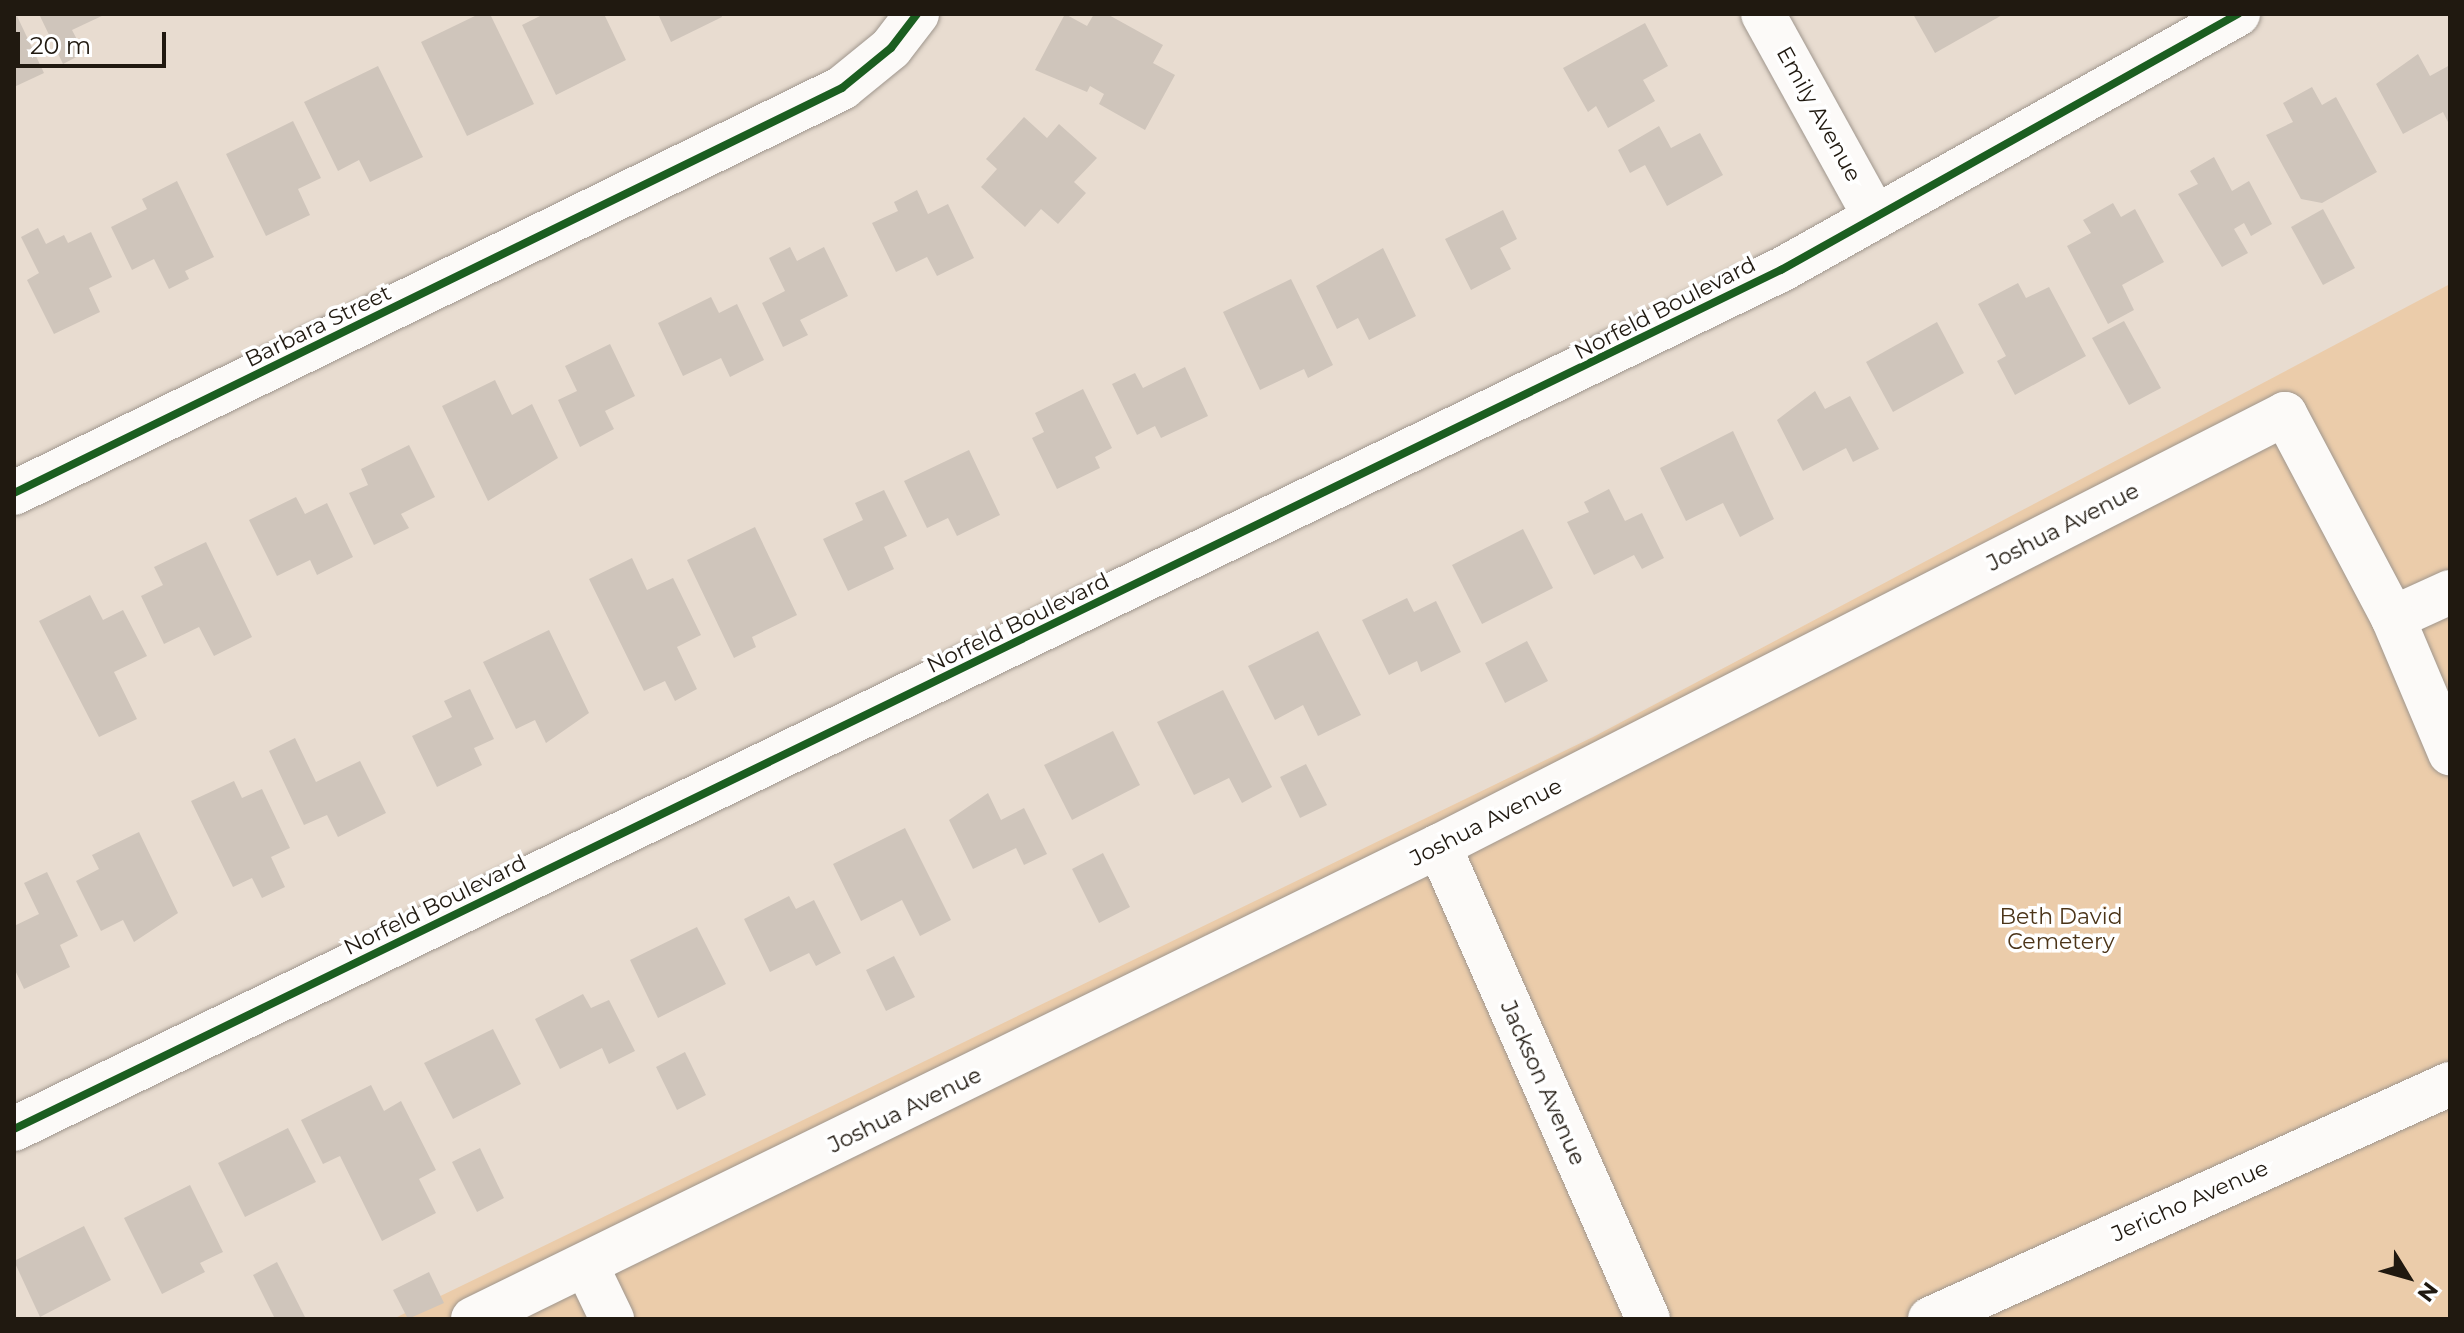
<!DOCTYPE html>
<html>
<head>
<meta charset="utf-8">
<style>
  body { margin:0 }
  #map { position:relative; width:2464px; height:1333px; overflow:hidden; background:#e8dcd0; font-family:Montserrat,sans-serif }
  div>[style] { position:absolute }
  .green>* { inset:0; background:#ebccaa }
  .building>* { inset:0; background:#cfc5bb }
  .roads { filter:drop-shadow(0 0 2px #9f968d) drop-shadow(0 0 2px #9f968d) }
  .minor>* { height:44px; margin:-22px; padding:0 22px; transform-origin:22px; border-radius:22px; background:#fcfaf8 }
  .cycleway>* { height:8px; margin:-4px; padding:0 4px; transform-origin:4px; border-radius:4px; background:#1b5e20 }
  span { translate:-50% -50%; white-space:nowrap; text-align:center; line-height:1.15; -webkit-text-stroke:7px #fff; paint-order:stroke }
  .street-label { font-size:22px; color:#201910 }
  .park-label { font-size:22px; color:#4b3418 }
  .frame { position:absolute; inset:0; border:16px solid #201910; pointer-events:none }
  .north { position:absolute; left:2368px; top:1237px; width:80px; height:80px; -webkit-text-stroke:6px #fff; paint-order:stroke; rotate:127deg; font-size:22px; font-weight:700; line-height:32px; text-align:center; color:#201910 }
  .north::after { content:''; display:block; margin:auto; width:28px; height:36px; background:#201910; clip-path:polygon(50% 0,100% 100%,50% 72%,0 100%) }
  .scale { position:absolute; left:16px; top:32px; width:150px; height:36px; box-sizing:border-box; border:4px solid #201910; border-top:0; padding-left:10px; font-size:24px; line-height:28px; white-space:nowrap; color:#201910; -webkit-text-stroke:6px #fff; paint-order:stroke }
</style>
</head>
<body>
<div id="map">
  <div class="green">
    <i style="clip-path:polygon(2450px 284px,2450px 1319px,393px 1319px,1593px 737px)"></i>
  </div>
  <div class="building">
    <i style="clip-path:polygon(39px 14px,106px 14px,72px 30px,84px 53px,63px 64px)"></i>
    <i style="clip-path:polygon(479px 14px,490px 14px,534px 104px,467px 136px,421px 42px)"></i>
    <i style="clip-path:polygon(544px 14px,604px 14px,626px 60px,556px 95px,522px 25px)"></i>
    <i style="clip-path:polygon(658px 14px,721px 14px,722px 17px,671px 42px)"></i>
    <i style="clip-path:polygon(1065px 14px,1087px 26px,1094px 14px,1107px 14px,1163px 45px,1153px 63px,1175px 75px,1145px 130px,1099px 104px,1104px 94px,1090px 86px,1087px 92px,1035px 70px)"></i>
    <i style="clip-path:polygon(1913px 14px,2004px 14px,1935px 53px)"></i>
    <i style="clip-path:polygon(17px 16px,44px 73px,14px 87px,14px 18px)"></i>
    <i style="clip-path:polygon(1645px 23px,1668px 66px,1643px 80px,1655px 101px,1608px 128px,1596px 106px,1588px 112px,1563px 68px)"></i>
    <i style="clip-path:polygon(2418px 54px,2430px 76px,2450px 65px,2450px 126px,2443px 112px,2403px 134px,2376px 84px)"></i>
    <i style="clip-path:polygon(378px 66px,423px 157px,370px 182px,359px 160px,338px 171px,304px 102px)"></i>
    <i style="clip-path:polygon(2312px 87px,2322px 105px,2336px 97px,2377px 172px,2322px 203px,2301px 199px,2266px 135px,2293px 122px,2283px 103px)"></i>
    <i style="clip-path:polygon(1024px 117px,1047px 138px,1059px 124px,1097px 158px,1074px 182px,1086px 193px,1058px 224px,1041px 209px,1025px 227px,981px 187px,997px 169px,986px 159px)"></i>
    <i style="clip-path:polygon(293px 121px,321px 178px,298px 189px,310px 215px,266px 236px,226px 154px)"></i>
    <i style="clip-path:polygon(1659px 126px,1671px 148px,1700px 133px,1723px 175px,1667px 206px,1645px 165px,1630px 173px,1618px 150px)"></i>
    <i style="clip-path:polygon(2214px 157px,2232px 191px,2249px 181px,2272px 224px,2251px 236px,2244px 223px,2234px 229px,2248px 253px,2222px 267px,2178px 194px,2198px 184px,2190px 171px)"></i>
    <i style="clip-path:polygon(177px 181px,214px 257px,185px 271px,189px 279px,169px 289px,154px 259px,132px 270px,111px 227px,147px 209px,142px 199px)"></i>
    <i style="clip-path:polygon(917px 190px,928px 214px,948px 204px,974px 258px,937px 276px,927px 257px,896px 272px,872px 223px,898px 211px,894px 202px)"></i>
    <i style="clip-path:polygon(2113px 203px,2121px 217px,2135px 209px,2164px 262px,2122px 285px,2134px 310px,2108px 324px,2067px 246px,2091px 233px,2083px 220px)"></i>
    <i style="clip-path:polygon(2323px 209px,2355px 268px,2323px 285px,2291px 227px)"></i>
    <i style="clip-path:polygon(1503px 210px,1517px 239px,1500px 248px,1511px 269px,1471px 290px,1445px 239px)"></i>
    <i style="clip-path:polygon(38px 228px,46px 244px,64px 235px,68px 243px,91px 232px,112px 277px,89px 288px,100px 312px,54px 334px,27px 280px,39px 273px,21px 237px)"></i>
    <i style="clip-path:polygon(790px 247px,797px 261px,824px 247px,848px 296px,800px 320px,808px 335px,783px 347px,762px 303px,785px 291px,769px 258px)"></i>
    <i style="clip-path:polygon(1383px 248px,1416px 316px,1369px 340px,1358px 318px,1337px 329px,1316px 286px)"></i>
    <i style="clip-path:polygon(1291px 279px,1333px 365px,1308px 378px,1304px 369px,1260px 390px,1223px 312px)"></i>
    <i style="clip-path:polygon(2018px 283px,2026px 298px,2049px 287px,2086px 356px,2015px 395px,1997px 361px,2006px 356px,1978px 304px)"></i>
    <i style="clip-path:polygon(711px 297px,719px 313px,737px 304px,764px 360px,730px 377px,721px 358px,683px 376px,658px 323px)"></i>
    <i style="clip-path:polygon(2124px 321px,2161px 388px,2129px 405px,2092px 338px)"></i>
    <i style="clip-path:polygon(1937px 322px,1964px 373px,1893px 412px,1866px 362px)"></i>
    <i style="clip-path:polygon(610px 344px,635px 396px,605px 411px,614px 429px,580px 447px,558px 400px,577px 391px,565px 366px)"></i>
    <i style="clip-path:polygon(1185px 367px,1208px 416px,1161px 438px,1155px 426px,1137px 435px,1112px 384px,1135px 373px,1143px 388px)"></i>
    <i style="clip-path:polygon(495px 380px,512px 415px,532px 404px,558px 458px,488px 501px,442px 406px)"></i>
    <i style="clip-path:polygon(1083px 389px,1112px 448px,1095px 457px,1100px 468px,1057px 489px,1032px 438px,1044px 432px,1035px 413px)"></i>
    <i style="clip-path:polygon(1815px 391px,1825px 409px,1850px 396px,1879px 449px,1853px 462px,1846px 448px,1803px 471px,1777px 420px)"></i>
    <i style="clip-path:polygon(1733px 431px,1774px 519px,1740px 537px,1723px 503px,1686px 521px,1660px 468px)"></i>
    <i style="clip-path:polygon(409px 445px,435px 497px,401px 514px,409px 528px,374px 545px,349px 493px,368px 485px,361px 469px)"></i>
    <i style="clip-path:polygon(969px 450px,1000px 515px,957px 536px,948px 518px,927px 528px,904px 481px)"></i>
    <i style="clip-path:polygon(1609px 489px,1625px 521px,1642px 513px,1664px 558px,1642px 569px,1634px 555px,1594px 575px,1567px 522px,1589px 512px,1584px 502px)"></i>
    <i style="clip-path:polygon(884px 490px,907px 536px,884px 547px,894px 569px,848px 591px,823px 539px,863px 520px,855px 503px)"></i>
    <i style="clip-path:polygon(296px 497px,305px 514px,327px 503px,353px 557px,317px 575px,310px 560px,277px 576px,249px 520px)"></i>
    <i style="clip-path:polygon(755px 527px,797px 615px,752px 637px,756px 647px,734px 658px,687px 560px)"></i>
    <i style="clip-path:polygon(1523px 529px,1553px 588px,1482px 624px,1452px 565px)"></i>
    <i style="clip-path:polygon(206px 542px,252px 637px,214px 656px,199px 627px,164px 644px,141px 596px,163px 585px,154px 567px)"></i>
    <i style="clip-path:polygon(632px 558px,647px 590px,673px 578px,701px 635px,677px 647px,697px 689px,675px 701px,665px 681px,644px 691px,589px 579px)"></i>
    <i style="clip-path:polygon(90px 595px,103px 620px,123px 610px,147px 656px,114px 672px,137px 719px,99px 737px,39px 621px)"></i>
    <i style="clip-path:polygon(1407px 598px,1414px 612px,1436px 601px,1461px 652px,1421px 672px,1417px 661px,1389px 675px,1362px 620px)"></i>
    <i style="clip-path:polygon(549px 630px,589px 713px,546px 743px,535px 720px,516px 729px,483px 662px)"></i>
    <i style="clip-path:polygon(1318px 631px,1361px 715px,1318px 736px,1303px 705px,1275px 720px,1248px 666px)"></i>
    <i style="clip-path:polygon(1527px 641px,1548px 681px,1505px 703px,1485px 663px)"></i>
    <i style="clip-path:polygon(470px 689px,494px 739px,474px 748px,482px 765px,437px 787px,412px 736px,452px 717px,444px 701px)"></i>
    <i style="clip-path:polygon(1223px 690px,1272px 787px,1242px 803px,1229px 778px,1194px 795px,1157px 722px)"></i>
    <i style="clip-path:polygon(1113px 731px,1140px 785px,1072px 820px,1044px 765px)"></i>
    <i style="clip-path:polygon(295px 738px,316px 782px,360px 761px,386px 813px,338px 837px,327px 815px,304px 825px,269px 751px)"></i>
    <i style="clip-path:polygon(1306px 764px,1327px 805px,1300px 818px,1280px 777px)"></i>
    <i style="clip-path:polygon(234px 781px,242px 798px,262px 789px,290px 848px,271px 857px,285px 887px,262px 898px,252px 878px,233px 887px,191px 801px)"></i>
    <i style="clip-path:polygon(988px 793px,1001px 820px,1024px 808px,1047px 854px,1024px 865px,1016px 848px,973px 869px,949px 820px)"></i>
    <i style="clip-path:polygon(905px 828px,951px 920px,920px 936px,902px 900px,861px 921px,833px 864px)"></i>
    <i style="clip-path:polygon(139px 832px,178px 913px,134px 942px,123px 920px,101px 931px,76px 881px,99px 869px,92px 855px)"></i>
    <i style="clip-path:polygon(1103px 853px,1130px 907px,1099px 923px,1072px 869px)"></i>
    <i style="clip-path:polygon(47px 872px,78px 936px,60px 945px,70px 967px,24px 989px,14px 968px,14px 926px,39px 914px,24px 883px)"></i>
    <i style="clip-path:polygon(789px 896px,796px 909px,814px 900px,841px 953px,816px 966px,809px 953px,770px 972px,744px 919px)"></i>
    <i style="clip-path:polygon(697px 927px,726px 984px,658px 1018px,630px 960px)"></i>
    <i style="clip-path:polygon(894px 956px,915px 997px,886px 1011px,866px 970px)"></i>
    <i style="clip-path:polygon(583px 994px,591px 1008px,609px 1000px,635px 1051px,609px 1064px,602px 1048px,560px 1069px,535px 1019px)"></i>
    <i style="clip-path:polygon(493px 1029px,521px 1084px,453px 1119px,424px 1063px)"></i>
    <i style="clip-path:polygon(685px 1052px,706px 1095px,677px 1110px,656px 1067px)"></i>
    <i style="clip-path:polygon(371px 1085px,384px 1111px,401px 1101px,436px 1170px,419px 1179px,436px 1213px,382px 1241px,340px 1156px,323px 1164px,301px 1120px)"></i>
    <i style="clip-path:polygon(288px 1128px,316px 1182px,245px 1217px,218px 1163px)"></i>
    <i style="clip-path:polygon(480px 1148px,504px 1198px,477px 1212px,452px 1162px)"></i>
    <i style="clip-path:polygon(190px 1185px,223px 1252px,200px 1263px,205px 1272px,162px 1294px,124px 1218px)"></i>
    <i style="clip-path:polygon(84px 1226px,111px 1280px,40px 1317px,14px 1261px)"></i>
    <i style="clip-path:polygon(277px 1262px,306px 1319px,275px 1319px,253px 1275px)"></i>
    <i style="clip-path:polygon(429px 1272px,444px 1303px,408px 1319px,393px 1290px)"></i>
  </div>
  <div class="roads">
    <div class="minor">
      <i style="left:1763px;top:14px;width:230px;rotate:61.1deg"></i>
      <i style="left:14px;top:493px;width:922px;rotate:-26.06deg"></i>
      <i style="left:842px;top:88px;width:63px;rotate:-39.2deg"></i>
      <i style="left:891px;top:48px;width:43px;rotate:-52.6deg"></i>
      <i style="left:2393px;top:618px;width:63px;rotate:-24.5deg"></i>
      <i style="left:1439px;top:846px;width:517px;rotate:66.16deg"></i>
      <i style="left:14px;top:1129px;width:1965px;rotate:-25.93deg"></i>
      <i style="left:1781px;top:270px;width:524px;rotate:-29.26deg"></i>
      <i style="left:587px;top:1267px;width:58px;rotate:64.3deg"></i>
      <i style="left:473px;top:1319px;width:1076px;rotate:-26.09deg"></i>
      <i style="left:1439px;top:846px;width:950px;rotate:-27.05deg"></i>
      <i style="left:2285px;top:414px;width:231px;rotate:62.1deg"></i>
      <i style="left:2393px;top:618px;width:147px;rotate:67.1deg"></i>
      <i style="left:1930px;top:1319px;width:571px;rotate:-24.32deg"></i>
    </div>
  </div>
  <div class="cycleway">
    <i style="left:14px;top:493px;width:922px;rotate:-26.06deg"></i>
    <i style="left:842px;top:88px;width:63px;rotate:-39.2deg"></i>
    <i style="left:891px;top:48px;width:43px;rotate:-52.6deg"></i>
    <i style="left:14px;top:1129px;width:1965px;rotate:-25.93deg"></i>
    <i style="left:1781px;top:270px;width:524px;rotate:-29.26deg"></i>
  </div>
  <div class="street-label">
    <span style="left:1819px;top:114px;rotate:61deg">Emily Avenue</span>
    <span style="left:1665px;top:308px;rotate:-27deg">Norfeld Boulevard</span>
    <span style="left:318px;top:326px;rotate:-26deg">Barbara Street</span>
    <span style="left:2063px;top:527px;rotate:-27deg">Joshua Avenue</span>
    <span style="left:1018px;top:623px;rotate:-26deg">Norfeld Boulevard</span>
    <span style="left:1486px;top:822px;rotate:-27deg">Joshua Avenue</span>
    <span style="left:435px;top:905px;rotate:-26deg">Norfeld Boulevard</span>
    <span style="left:1543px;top:1083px;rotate:66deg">Jackson Avenue</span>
    <span style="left:905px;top:1110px;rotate:-26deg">Joshua Avenue</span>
    <span style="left:2190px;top:1201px;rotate:-24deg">Jericho Avenue</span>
  </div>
  <div class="park-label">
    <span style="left:2061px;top:929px">Beth David<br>Cemetery</span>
  </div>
  <div class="frame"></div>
  <div class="north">N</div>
  <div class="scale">20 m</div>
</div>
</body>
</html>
